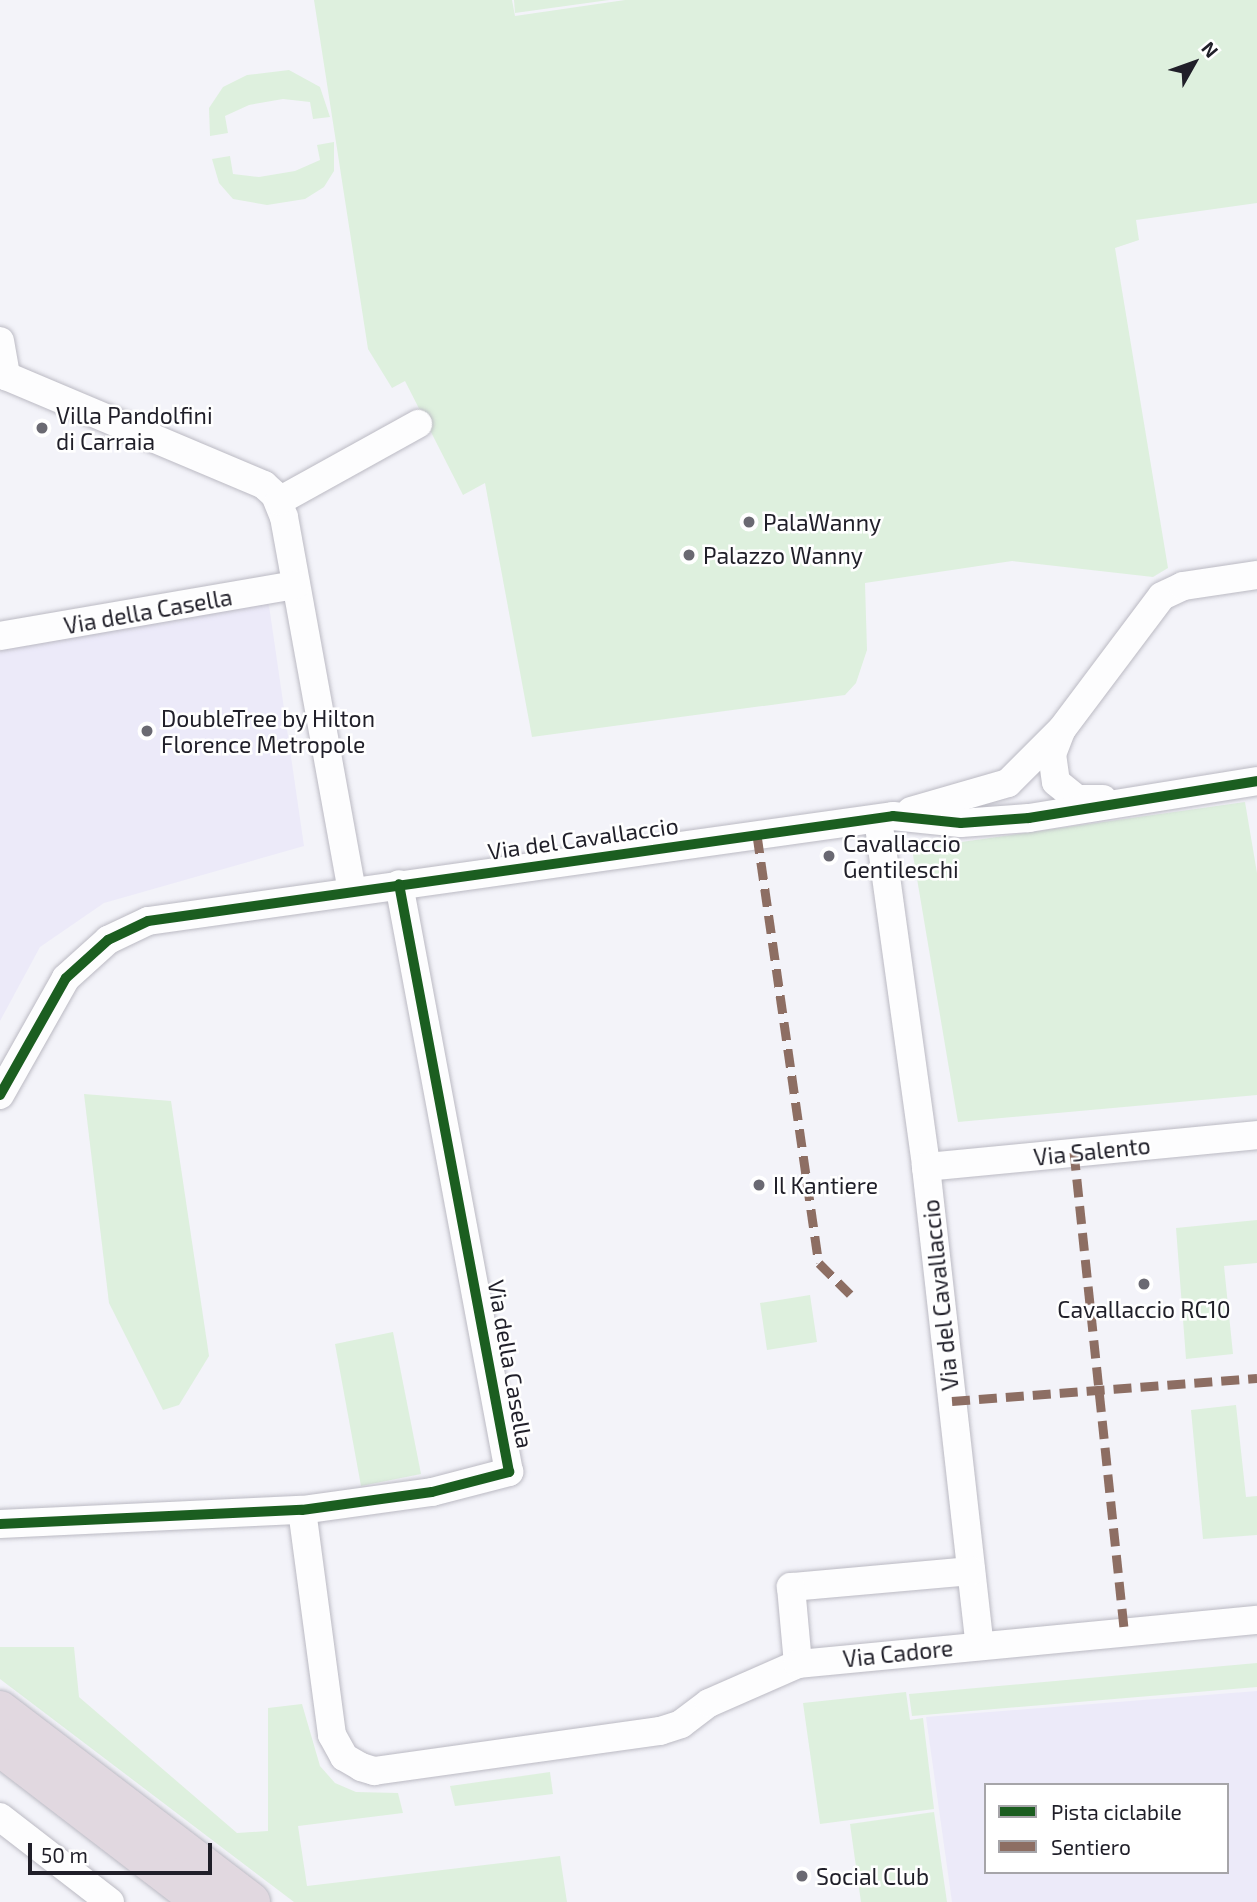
<!DOCTYPE html>
<html>
<head>
<meta charset="utf-8">
<style>
  body { margin:0 }
  #map { position:relative; width:1257px; height:1902px; overflow:hidden; background:#f3f3f9; font-family:"Exo 2",sans-serif }
  div>[style] { position:absolute }
  .built>* { inset:0; background:#eceaf9 }
  .green>* { inset:0; background:#def0de }
  .roads { filter:drop-shadow(0 0 2px #bbbac3) drop-shadow(0 0 2px #bbbac3) }
  .street>* { height:28px; margin:-14px; padding:0 14px; transform-origin:14px; border-radius:14px; background:#fdfdfe }
  .highway>* { height:38px; margin:-19px; padding:0 19px; transform-origin:19px; border-radius:19px; background:#e1d8e0 }
  .quiet>* { height:9px; margin-top:-4.5px; transform-origin:0; background:repeating-linear-gradient(90deg,#8d6e63 0 18px,transparent 0 27px) }
  .cycleway>* { height:10px; margin:-5px; padding:0 5px; transform-origin:5px; border-radius:5px; background:#1b5e20 }
  .dots>* { width:19px; height:19px; translate:-50% -50%; box-sizing:border-box; border:4px solid #fff; border-radius:50% }
  span { translate:-50% -50%; white-space:nowrap; text-align:center; line-height:1.15; -webkit-text-stroke:5px #fff; paint-order:stroke }
  .poi-label { font-size:23px; color:#201f29 }
  .left { translate:0 -50%; text-align:left }
  .street-label { font-size:23px; color:#201f29 }
  .legend { position:absolute; left:984px; top:1783px; width:245px; height:91px; box-sizing:border-box; background:#fff; border:2px solid #a6a5a9; margin:0; padding:9px 12px; list-style:none; font-size:21px; color:#201f29 }
  .legend li { display:flex; align-items:center; gap:14px; height:35px }
  .legend b { width:35px; border:2px solid #a6a5a9 }
  .north { position:absolute; left:1159px; top:28px; width:70px; height:70px; -webkit-text-stroke:5px #fff; paint-order:stroke; rotate:50deg; font-size:19px; font-weight:700; line-height:28px; text-align:center; color:#201f29 }
  .north::after { content:''; display:block; margin:auto; width:24px; height:32px; background:#201f29; clip-path:polygon(50% 0,100% 100%,50% 72%,0 100%) }
  .scale { position:absolute; left:28px; top:1843px; width:184px; height:32px; box-sizing:border-box; border:4px solid #201f29; border-top:0; padding-left:9px; font-size:21px; line-height:24px; white-space:nowrap; color:#201f29; -webkit-text-stroke:5px #fff; paint-order:stroke }
</style>
</head>
<body>
<div id="map">
  <div class="built">
    <i style="clip-path:polygon(265px 578px,304px 846px,104px 903px,40px 947px,0 1021px,0 623px)"></i>
    <i style="clip-path:polygon(evenodd,1257px 1691px,1257px 1902px,952px 1902px,926px 1717px,1257px 1691px,986px 1785px,1227px 1785px,1227px 1872px,986px 1872px,986px 1785px)"></i>
  </div>
  <div class="green">
    <i style="clip-path:polygon(314px 0,512px 0,515px 16px,625px 0,1257px 0,1257px 203px,1136px 220px,1139px 240px,1115px 248px,1168px 568px,1153px 577px,1012px 561px,865px 583px,867px 650px,856px 683px,845px 695px,532px 737px,485px 483px,463px 495px,405px 381px,392px 388px,368px 349px)"></i>
    <i style="clip-path:polygon(514px 0,609px 0,515px 13px)"></i>
    <i style="clip-path:polygon(289px 70px,320px 87px,330px 117px,313px 119px,310px 102px,283px 99px,249px 105px,225px 116px,228px 133px,210px 136px,209px 108px,223px 87px,247px 75px)"></i>
    <i style="clip-path:polygon(334px 142px,334px 171px,324px 187px,305px 199px,267px 205px,233px 199px,219px 183px,212px 159px,230px 156px,233px 174px,259px 177px,295px 171px,320px 160px,317px 145px)"></i>
    <i style="clip-path:polygon(1245px 802px,1257px 873px,1257px 1095px,958px 1122px,912px 849px)"></i>
    <i style="clip-path:polygon(84px 1094px,171px 1101px,209px 1356px,179px 1405px,163px 1410px,109px 1303px)"></i>
    <i style="clip-path:polygon(1257px 1220px,1257px 1263px,1224px 1266px,1233px 1354px,1186px 1359px,1176px 1228px)"></i>
    <i style="clip-path:polygon(810px 1295px,817px 1342px,767px 1350px,760px 1303px)"></i>
    <i style="clip-path:polygon(393px 1332px,421px 1474px,361px 1486px,335px 1344px)"></i>
    <i style="clip-path:polygon(1236px 1405px,1246px 1497px,1257px 1496px,1257px 1535px,1203px 1539px,1191px 1410px)"></i>
    <i style="clip-path:polygon(0 1647px,74px 1647px,79px 1697px,237px 1833px,268px 1831px,268px 1708px,302px 1704px,320px 1766px,335px 1783px,356px 1792px,398px 1793px,403px 1813px,298px 1826px,307px 1886px,560px 1856px,567px 1902px,294px 1902px,0 1679px)"></i>
    <i style="clip-path:polygon(1257px 1663px,1257px 1687px,912px 1716px,909px 1694px)"></i>
    <i style="clip-path:polygon(906px 1692px,910px 1720px,923px 1718px,934px 1809px,820px 1824px,803px 1703px)"></i>
    <i style="clip-path:polygon(550px 1772px,553px 1794px,455px 1806px,450px 1786px)"></i>
    <i style="clip-path:polygon(934px 1812px,947px 1902px,861px 1902px,850px 1824px)"></i>
  </div>
  <div class="roads">
    <div class="street">
      <i style="left:0;top:341px;width:36px;rotate:80deg"></i>
      <i style="left:6px;top:376px;width:280px;rotate:22.9deg"></i>
      <i style="left:264px;top:485px;width:15px;rotate:42deg"></i>
      <i style="left:275px;top:495px;width:24px;rotate:68deg"></i>
      <i style="left:284px;top:517px;width:380px;rotate:79.7deg"></i>
      <i style="left:279px;top:501px;width:159px;rotate:-29deg"></i>
      <i style="left:0;top:636px;width:300px;rotate:-9.8deg"></i>
      <i style="left:1061px;top:731px;width:25px;rotate:111deg"></i>
      <i style="left:1052px;top:754px;width:28px;rotate:82deg"></i>
      <i style="left:1056px;top:782px;width:27px;rotate:39deg"></i>
      <i style="left:1077px;top:799px;width:26px"></i>
      <i style="left:911px;top:811px;width:101px;rotate:-16.1deg"></i>
      <i style="left:1008px;top:783px;width:76px;rotate:-45deg"></i>
      <i style="left:1062px;top:729px;width:166px;rotate:-53.1deg"></i>
      <i style="left:1162px;top:596px;width:23px;rotate:-25deg"></i>
      <i style="left:1183px;top:586px;width:75px;rotate:-8.5deg"></i>
      <i style="left:878px;top:819px;width:351px;rotate:82.1deg"></i>
      <i style="left:926px;top:1167px;width:482px;rotate:83.6deg"></i>
      <i style="left:0;top:1095px;width:134px;rotate:-60.6deg"></i>
      <i style="left:66px;top:978px;width:57px;rotate:-42.1deg"></i>
      <i style="left:108px;top:940px;width:44px;rotate:-25.4deg"></i>
      <i style="left:148px;top:921px;width:752px;rotate:-8.02deg"></i>
      <i style="left:893px;top:816px;width:68px;rotate:5.9deg"></i>
      <i style="left:961px;top:823px;width:68px;rotate:-4.2deg"></i>
      <i style="left:1029px;top:818px;width:231px;rotate:-9.2deg"></i>
      <i style="left:926px;top:1167px;width:333px;rotate:-5.5deg"></i>
      <i style="left:302px;top:1510px;width:227px;rotate:82.4deg"></i>
      <i style="left:332px;top:1735px;width:25px;rotate:61deg"></i>
      <i style="left:344px;top:1757px;width:20px;rotate:30deg"></i>
      <i style="left:361px;top:1767px;width:14px;rotate:17deg"></i>
      <i style="left:374px;top:1771px;width:289px;rotate:-8deg"></i>
      <i style="left:660px;top:1731px;width:22px;rotate:-18deg"></i>
      <i style="left:681px;top:1724px;width:35px;rotate:-37deg"></i>
      <i style="left:709px;top:1703px;width:97px;rotate:-23.7deg"></i>
      <i style="left:0;top:1524px;width:302px;rotate:-2.7deg"></i>
      <i style="left:302px;top:1510px;width:131px;rotate:-7.9deg"></i>
      <i style="left:432px;top:1492px;width:80px;rotate:-14.6deg"></i>
      <i style="left:509px;top:1472px;width:598px;rotate:-100.6deg"></i>
      <i style="left:971px;top:1571px;width:181px;rotate:174.9deg"></i>
      <i style="left:791px;top:1587px;width:77px;rotate:84.8deg"></i>
      <i style="left:798px;top:1664px;width:461px;rotate:-5.5deg"></i>
      <i style="left:0;top:1817px;width:139px;rotate:37.7deg"></i>
    </div>
    <div class="highway">
      <i style="left:0;top:1710px;width:316px;rotate:37.4deg"></i>
      <i style="left:0;top:1747px;width:255px;rotate:37.5deg"></i>
    </div>
  </div>
  <div class="quiet">
    <i style="left:757px;top:835px;width:432px;rotate:81.8deg"></i>
    <i style="left:819px;top:1263px;width:44px;rotate:45deg"></i>
    <i style="left:1074px;top:1152px;width:482px;rotate:84deg"></i>
    <i style="left:952px;top:1401px;width:306px;rotate:-4.3deg"></i>
  </div>
  <div class="cycleway">
    <i style="left:0;top:1095px;width:134px;rotate:-60.6deg"></i>
    <i style="left:66px;top:978px;width:57px;rotate:-42.1deg"></i>
    <i style="left:108px;top:940px;width:44px;rotate:-25.4deg"></i>
    <i style="left:148px;top:921px;width:752px;rotate:-8.02deg"></i>
    <i style="left:893px;top:816px;width:68px;rotate:5.9deg"></i>
    <i style="left:961px;top:823px;width:68px;rotate:-4.2deg"></i>
    <i style="left:1029px;top:818px;width:231px;rotate:-9.2deg"></i>
    <i style="left:0;top:1524px;width:302px;rotate:-2.7deg"></i>
    <i style="left:302px;top:1510px;width:131px;rotate:-7.9deg"></i>
    <i style="left:432px;top:1492px;width:80px;rotate:-14.6deg"></i>
    <i style="left:509px;top:1472px;width:598px;rotate:-100.6deg"></i>
  </div>
  <div class="dots">
    <i style="left:42px;top:428px;background:#6a6972"></i>
    <i style="left:749px;top:522px;background:#6a6972"></i>
    <i style="left:689px;top:555px;background:#6a6972"></i>
    <i style="left:147px;top:731px;background:#6a6972"></i>
    <i style="left:829px;top:856px;background:#6a6972"></i>
    <i style="left:759px;top:1185px;background:#6a6972"></i>
    <i style="left:1144px;top:1284px;background:#6a6972"></i>
    <i style="left:802px;top:1876px;background:#6a6972"></i>
  </div>
  <div class="poi-label">
    <span class="left" style="left:56px;top:428px">Villa Pandolfini<br>di Carraia</span>
    <span class="left" style="left:763px;top:522px">PalaWanny</span>
    <span class="left" style="left:703px;top:555px">Palazzo Wanny</span>
    <span class="left" style="left:161px;top:731px">DoubleTree by Hilton<br>Florence Metropole</span>
    <span class="left" style="left:843px;top:856px">Cavallaccio<br>Gentileschi</span>
    <span class="left" style="left:773px;top:1185px">Il Kantiere</span>
    <span style="left:1144px;top:1309px">Cavallaccio RC10</span>
    <span class="left" style="left:816px;top:1876px">Social Club</span>
  </div>
  <div class="street-label">
    <span style="left:148px;top:611px;rotate:-10deg">Via della Casella</span>
    <span style="left:583px;top:838px;rotate:-8deg">Via del Cavallaccio</span>
    <span style="left:1092px;top:1151px;rotate:-6deg">Via Salento</span>
    <span style="left:940px;top:1295px;rotate:-96deg">Via del Cavallaccio</span>
    <span style="left:511px;top:1364px;rotate:80deg">Via della Casella</span>
    <span style="left:898px;top:1653px;rotate:-6deg">Via Cadore</span>
  </div>
  <ul class="legend">
  <li><b style="height:9px;background:#1b5e20"></b>Pista ciclabile</li>
  <li><b style="height:9px;background:#8d6e63"></b>Sentiero</li>
  </ul>
  <div class="north">N</div>
  <div class="scale">50 m</div>
</div>
</body>
</html>
